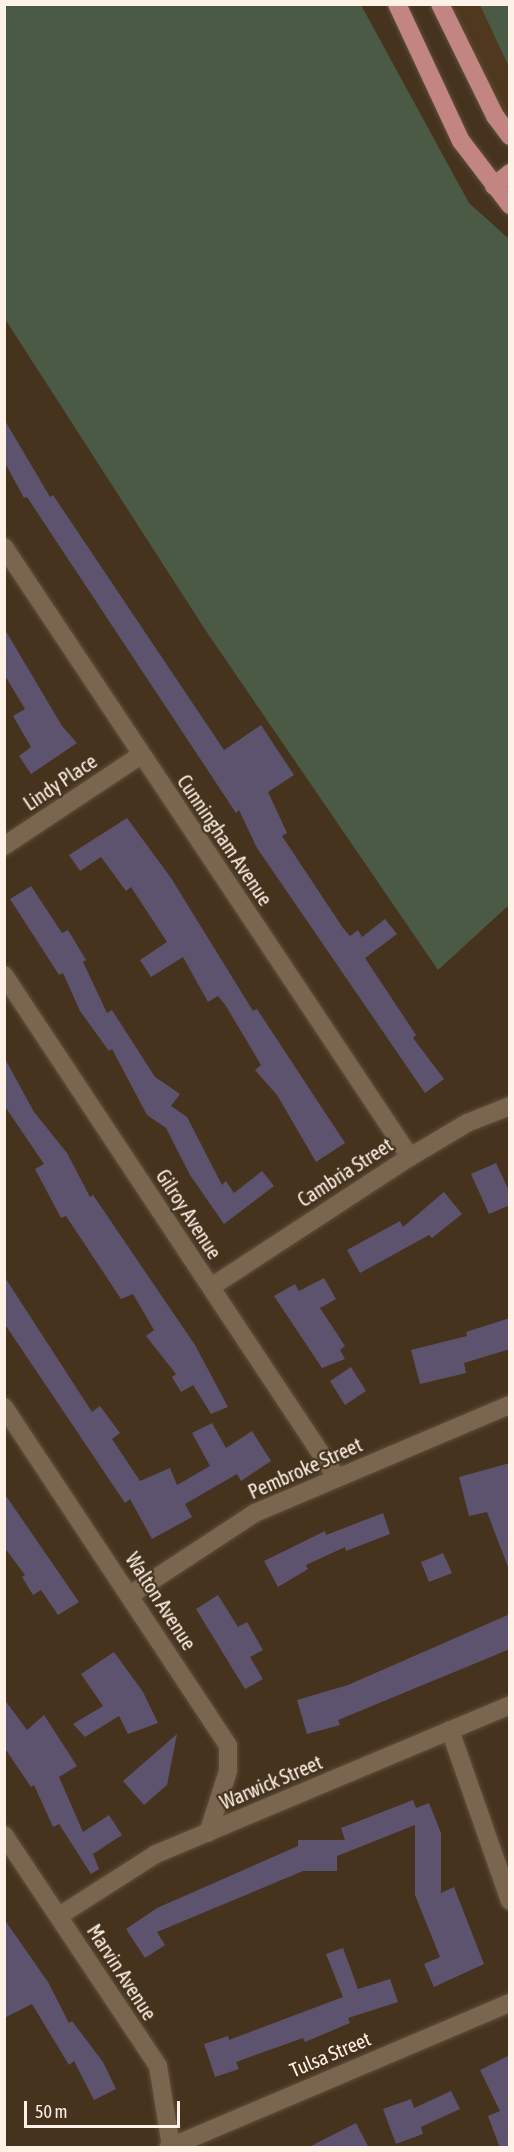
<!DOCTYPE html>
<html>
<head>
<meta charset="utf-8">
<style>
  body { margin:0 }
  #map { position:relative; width:514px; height:2152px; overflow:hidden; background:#45331e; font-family:"Asap Condensed",sans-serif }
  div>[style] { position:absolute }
  .built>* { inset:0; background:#50381e }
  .green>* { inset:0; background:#4a5a44 }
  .building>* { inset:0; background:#5d536e }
  .roads { filter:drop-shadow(0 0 2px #5e4e3c) drop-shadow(0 0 2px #5e4e3c) }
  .minor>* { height:18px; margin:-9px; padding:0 9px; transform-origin:9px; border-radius:9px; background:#7a654f }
  .major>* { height:18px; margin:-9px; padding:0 9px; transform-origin:9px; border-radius:9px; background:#c28582 }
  span { translate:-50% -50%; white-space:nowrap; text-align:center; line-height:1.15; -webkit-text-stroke:4.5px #45331e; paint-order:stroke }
  .street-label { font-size:20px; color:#fef2e6 }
  .frame { position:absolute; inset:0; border:6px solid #fef2e6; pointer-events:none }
  .scale { position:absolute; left:24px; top:2101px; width:156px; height:27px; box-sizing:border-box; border:3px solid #fef2e6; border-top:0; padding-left:8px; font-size:18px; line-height:21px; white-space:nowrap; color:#fef2e6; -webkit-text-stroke:4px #45331e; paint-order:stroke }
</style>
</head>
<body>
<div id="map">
  <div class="built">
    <i style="clip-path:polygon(445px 5px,509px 5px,509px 129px)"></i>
  </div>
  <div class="green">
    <i style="clip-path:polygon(4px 5px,361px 5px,469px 203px,509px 239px,509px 905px,438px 970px,206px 631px,5px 319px)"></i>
    <i style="clip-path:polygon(480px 5px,509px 5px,509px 67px)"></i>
  </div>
  <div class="building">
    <i style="clip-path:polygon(4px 419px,50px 497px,53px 495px,224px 750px,261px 725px,294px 775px,268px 792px,287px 833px,282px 836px,343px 928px,350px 936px,358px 930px,362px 937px,385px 919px,397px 934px,365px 958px,416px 1035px,413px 1038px,444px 1079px,425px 1093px,257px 848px,239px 810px,236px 813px,27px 497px,24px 498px,4px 461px)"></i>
    <i style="clip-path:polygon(4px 628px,62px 726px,77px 743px,31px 774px,19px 756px,31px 747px,13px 716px,25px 709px,4px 674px)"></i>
    <i style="clip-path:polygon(127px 818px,171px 878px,253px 1011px,257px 1009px,345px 1143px,316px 1162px,277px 1095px,255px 1070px,261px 1065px,226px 1006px,218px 996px,208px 1002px,183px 957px,151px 977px,140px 960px,167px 942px,131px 887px,126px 891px,101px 857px,80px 871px,69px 855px)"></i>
    <i style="clip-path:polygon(31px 886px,62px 933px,68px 930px,86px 960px,83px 962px,107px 1013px,112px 1010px,155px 1077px,180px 1094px,171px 1106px,187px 1117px,222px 1185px,226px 1181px,234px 1193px,262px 1171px,274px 1186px,224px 1224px,190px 1175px,166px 1128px,147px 1115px,112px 1049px,109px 1051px,80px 1011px,63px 973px,59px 975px,10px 899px)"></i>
    <i style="clip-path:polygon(4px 1057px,34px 1112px,67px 1153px,90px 1197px,93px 1195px,195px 1345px,228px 1407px,211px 1414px,193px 1385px,181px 1392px,172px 1377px,176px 1374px,146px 1336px,154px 1330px,133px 1294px,121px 1299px,66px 1216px,61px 1218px,35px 1169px,44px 1164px,4px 1105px)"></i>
    <i style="clip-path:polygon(496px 1163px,510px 1193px,510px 1205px,489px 1214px,471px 1174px)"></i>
    <i style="clip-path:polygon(444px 1192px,462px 1214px,432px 1238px,429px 1235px,360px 1273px,347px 1250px,400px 1221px,403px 1227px)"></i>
    <i style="clip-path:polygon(4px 1276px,92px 1412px,100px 1406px,120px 1433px,112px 1439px,140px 1481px,170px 1468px,177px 1485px,210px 1466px,192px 1433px,212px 1423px,226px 1448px,252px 1431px,271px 1461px,241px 1481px,237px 1474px,185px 1504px,192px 1517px,152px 1539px,130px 1499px,125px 1503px,4px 1323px)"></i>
    <i style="clip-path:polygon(324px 1278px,336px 1299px,320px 1308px,345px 1346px,340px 1350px,345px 1359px,322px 1368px,274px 1296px,295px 1284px,299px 1291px)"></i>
    <i style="clip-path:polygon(510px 1318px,510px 1349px,464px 1363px,466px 1373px,420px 1384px,411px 1350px,467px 1336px,466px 1332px)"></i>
    <i style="clip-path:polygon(351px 1367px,366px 1391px,345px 1405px,330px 1381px)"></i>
    <i style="clip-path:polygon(510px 1463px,510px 1567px,508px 1567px,487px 1512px,469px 1516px,459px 1477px)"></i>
    <i style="clip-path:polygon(4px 1493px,79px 1602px,58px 1615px,41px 1590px,33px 1595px,22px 1577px,25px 1575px,4px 1547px)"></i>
    <i style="clip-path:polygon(383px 1513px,390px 1534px,346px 1551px,345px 1547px,306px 1565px,308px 1569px,278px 1587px,264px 1561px,325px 1531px,326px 1535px)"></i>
    <i style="clip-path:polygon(443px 1553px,452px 1573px,429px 1582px,421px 1562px)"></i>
    <i style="clip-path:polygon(218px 1595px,238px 1627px,247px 1622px,263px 1650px,250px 1657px,263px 1679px,245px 1689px,196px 1609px)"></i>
    <i style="clip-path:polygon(510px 1614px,510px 1649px,338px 1720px,340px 1725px,307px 1734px,297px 1700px,348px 1685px)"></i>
    <i style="clip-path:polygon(114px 1652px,143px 1692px,158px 1723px,128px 1734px,119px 1716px,85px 1737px,73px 1724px,103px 1706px,81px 1674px)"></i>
    <i style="clip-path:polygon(4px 1699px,27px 1730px,44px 1715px,77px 1766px,59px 1777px,83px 1832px,109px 1815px,122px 1835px,93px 1854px,99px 1869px,91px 1874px,59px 1824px,53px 1827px,34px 1785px,31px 1787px,4px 1747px)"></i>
    <i style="clip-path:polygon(177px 1734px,167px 1785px,144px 1805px,123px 1781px)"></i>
    <i style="clip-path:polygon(413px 1800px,416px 1808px,429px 1803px,441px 1833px,441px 1893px,454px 1887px,484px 1964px,434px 1987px,424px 1964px,440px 1957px,415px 1895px,415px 1825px,337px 1856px,337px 1871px,303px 1871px,157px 1932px,165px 1945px,145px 1958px,126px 1929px,157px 1908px,298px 1846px,298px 1840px,345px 1840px,341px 1828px)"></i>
    <i style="clip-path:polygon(4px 1919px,48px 1982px,69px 2023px,72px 2021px,103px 2062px,116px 2089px,94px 2100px,74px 2061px,69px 2065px,32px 2004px,4px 2018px)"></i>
    <i style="clip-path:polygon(343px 1948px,358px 1989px,390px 1979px,398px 2002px,348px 2018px,350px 2023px,305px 2042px,303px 2038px,236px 2062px,239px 2069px,215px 2077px,204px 2044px,228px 2036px,229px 2040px,343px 1997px,326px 1954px)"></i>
    <i style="clip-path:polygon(510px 2055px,510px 2148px,500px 2148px,488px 2116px,500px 2111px,480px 2070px)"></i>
    <i style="clip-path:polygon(451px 2091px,460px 2109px,421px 2127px,423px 2134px,396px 2144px,383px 2109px,411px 2099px,414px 2108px)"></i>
    <i style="clip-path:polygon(356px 2123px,369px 2148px,307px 2148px)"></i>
  </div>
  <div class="roads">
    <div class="minor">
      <i style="left:4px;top:547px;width:733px;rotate:56.35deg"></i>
      <i style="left:4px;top:846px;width:164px;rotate:-33.6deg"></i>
      <i style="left:4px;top:975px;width:603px;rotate:56.49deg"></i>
      <i style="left:211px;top:1287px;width:238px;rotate:-33.2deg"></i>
      <i style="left:410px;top:1157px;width:66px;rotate:-30.8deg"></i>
      <i style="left:467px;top:1123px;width:46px;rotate:-21.6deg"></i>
      <i style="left:4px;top:1407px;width:406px;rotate:56.5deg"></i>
      <i style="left:228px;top:1746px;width:25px;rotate:90deg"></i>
      <i style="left:228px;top:1771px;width:65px;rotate:107.9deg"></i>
      <i style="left:130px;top:1595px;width:149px;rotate:-33.3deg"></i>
      <i style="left:255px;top:1513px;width:277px;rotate:-23deg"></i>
      <i style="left:450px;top:1730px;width:181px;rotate:70.7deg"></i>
      <i style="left:4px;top:1835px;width:278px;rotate:56.3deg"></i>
      <i style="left:158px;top:2066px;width:81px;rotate:80.8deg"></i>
      <i style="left:59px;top:1916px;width:115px;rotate:-32.6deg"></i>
      <i style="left:156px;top:1854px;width:384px;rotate:-22.8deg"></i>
      <i style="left:168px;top:2148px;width:371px;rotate:-23deg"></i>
    </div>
    <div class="major">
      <i style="left:397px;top:4px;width:151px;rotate:65deg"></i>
      <i style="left:461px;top:141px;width:81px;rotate:52.6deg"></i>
      <i style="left:440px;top:4px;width:125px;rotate:63.8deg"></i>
      <i style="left:495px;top:116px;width:25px;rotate:53deg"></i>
      <i style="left:494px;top:186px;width:21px;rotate:-39deg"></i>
    </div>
  </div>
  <div class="street-label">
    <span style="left:60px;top:782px;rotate:-34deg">Lindy Place</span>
    <span style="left:225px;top:840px;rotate:56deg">Cunningham Avenue</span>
    <span style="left:345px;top:1172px;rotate:-33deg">Cambria Street</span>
    <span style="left:189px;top:1214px;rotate:57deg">Gilroy Avenue</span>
    <span style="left:305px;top:1468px;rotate:-24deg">Pembroke Street</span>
    <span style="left:161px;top:1601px;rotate:57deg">Walton Avenue</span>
    <span style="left:271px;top:1782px;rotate:-23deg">Warwick Street</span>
    <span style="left:122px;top:1972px;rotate:57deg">Marvin Avenue</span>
    <span style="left:330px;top:2054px;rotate:-23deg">Tulsa Street</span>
  </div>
  <div class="frame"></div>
  <div class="scale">50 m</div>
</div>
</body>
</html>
